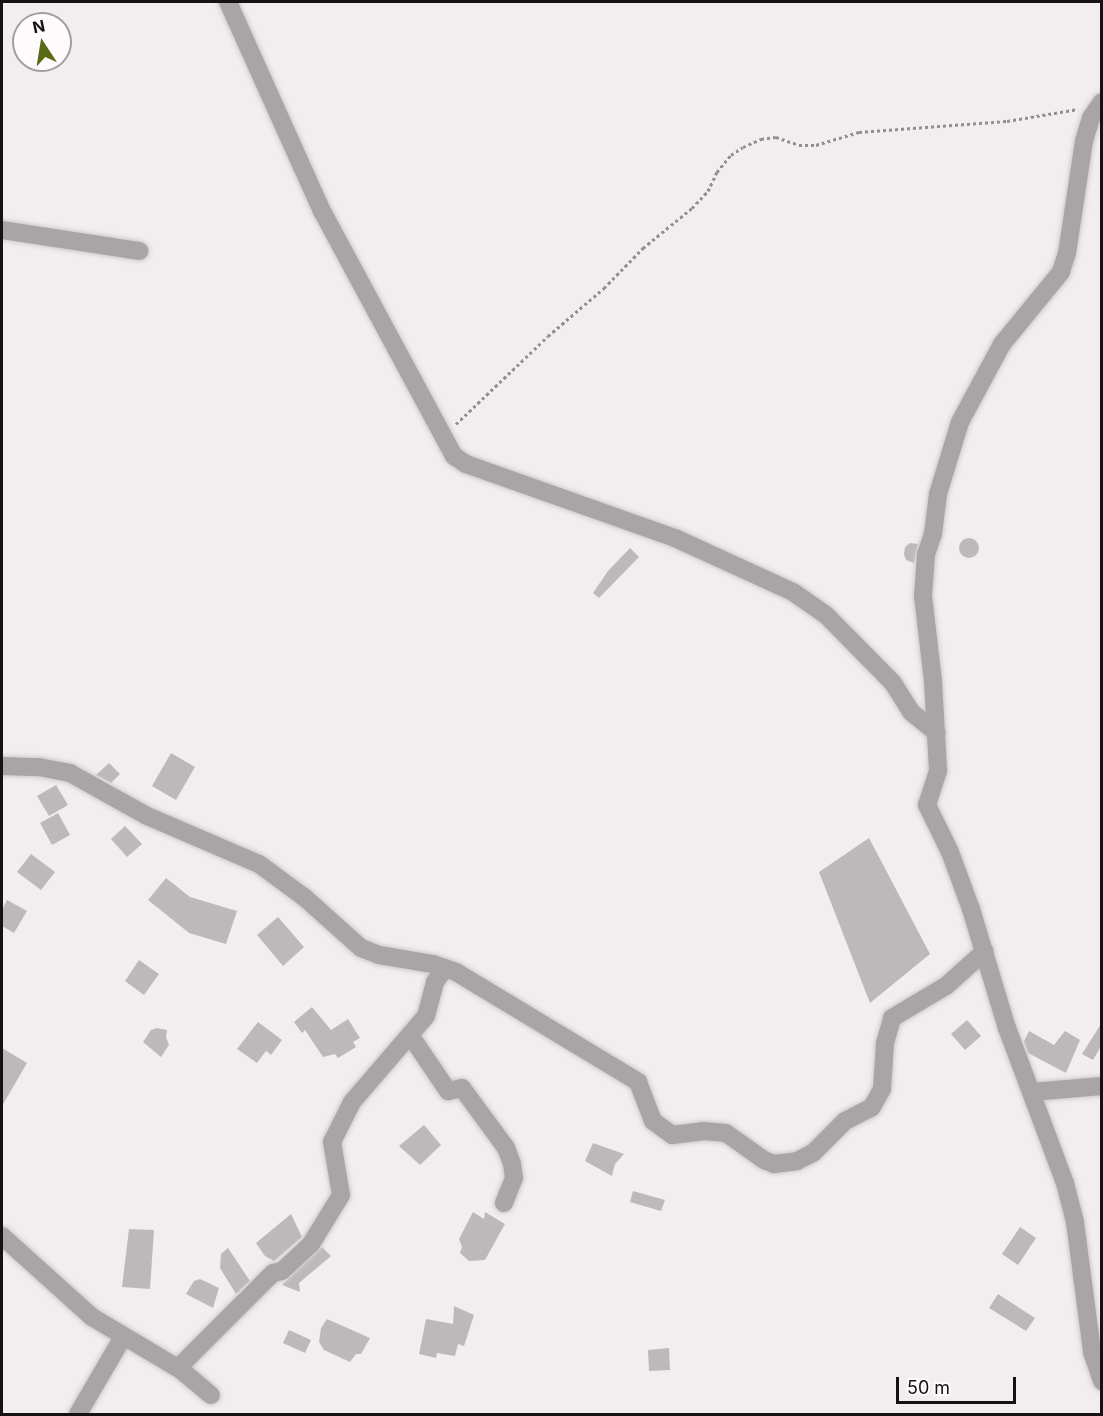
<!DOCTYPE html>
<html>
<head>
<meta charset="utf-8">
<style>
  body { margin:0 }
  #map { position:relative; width:1103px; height:1416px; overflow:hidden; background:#f2edef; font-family:Inter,sans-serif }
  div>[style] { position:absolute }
  .building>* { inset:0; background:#bdb9bb }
  .round { border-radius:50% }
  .path>* { height:3px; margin-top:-1.5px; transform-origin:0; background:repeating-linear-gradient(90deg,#928f90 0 3px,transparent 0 6px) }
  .roads { filter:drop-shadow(0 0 2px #cecacc) drop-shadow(0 0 2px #cecacc) }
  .minor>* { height:18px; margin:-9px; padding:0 9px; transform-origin:9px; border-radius:9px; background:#a7a5a6 }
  span { translate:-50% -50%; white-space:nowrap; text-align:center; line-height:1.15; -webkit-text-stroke:4.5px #fffbfd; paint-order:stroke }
  .frame { position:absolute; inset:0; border:3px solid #141213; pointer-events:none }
  .north { position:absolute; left:12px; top:12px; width:60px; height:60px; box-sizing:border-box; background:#fffbfd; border:2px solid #a19e9f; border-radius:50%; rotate:348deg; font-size:16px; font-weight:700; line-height:24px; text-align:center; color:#141213 }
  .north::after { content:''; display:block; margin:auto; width:21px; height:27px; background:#5a6b17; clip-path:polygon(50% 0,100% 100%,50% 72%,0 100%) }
  .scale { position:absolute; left:896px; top:1377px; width:120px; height:27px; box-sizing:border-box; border:3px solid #141213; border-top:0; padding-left:8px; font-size:18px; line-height:21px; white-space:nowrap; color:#141213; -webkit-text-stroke:4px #fffbfd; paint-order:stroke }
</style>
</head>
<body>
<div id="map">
  <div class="building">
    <i class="round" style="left:959px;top:538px;width:20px;height:20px"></i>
    <i style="clip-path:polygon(910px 543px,918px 544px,914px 563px,906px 560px,904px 554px,905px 547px)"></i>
    <i style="clip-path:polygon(630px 548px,639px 557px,599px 598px,593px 593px,608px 571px)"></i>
    <i style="clip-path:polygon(171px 753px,195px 767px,176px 800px,152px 786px)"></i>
    <i style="clip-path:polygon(109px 763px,120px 774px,111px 783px,96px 775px)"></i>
    <i style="clip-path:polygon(56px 785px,68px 805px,49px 816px,37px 796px)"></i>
    <i style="clip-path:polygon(58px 813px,70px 835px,52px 845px,40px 823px)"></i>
    <i style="clip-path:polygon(125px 826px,142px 844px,127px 857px,111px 839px)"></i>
    <i style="clip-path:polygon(869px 838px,930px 954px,870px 1003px,819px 872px)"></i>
    <i style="clip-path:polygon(31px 854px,55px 872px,41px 890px,17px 872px)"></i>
    <i style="clip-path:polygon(166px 878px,190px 897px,237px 911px,226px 944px,189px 933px,148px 900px)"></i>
    <i style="clip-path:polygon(7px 900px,27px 911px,14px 933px,2px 926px,2px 910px)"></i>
    <i style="clip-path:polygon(278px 917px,304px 947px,283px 966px,257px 935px)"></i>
    <i style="clip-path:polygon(139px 960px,159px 974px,144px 995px,125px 981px)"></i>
    <i style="clip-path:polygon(312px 1007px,331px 1030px,348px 1019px,360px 1038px,353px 1042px,356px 1047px,338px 1058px,335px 1054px,323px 1057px,305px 1030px,302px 1033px,294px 1022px)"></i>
    <i style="clip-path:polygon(967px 1020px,981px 1036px,965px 1050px,951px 1034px)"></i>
    <i style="clip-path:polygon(258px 1022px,282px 1040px,271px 1055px,266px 1051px,257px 1063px,237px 1049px)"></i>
    <i style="clip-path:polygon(1101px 1024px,1101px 1046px,1093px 1060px,1082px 1054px)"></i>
    <i style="clip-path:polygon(157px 1028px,167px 1030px,166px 1037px,169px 1045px,161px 1057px,143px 1042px,151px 1030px)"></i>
    <i style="clip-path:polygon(1029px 1031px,1054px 1045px,1065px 1031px,1080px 1040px,1066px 1073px,1028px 1053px,1024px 1041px)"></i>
    <i style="clip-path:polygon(2px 1048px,27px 1063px,2px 1106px)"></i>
    <i style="clip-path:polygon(424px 1125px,441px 1145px,420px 1165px,399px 1146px)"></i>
    <i style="clip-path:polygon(593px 1143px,624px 1154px,615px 1164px,612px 1176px,585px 1161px)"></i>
    <i style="clip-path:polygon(633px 1191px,665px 1200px,661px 1211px,630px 1202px)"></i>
    <i style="clip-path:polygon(473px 1212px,484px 1219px,485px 1212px,505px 1224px,485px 1260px,469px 1261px,460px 1253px,462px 1247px,459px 1239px)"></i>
    <i style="clip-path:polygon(291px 1214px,302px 1237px,274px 1261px,265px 1256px,256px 1243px)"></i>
    <i style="clip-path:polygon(1020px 1227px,1036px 1238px,1018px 1265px,1002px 1254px)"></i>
    <i style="clip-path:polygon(129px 1229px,154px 1230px,150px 1289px,122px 1287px)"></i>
    <i style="clip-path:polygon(322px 1247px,331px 1256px,299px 1283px,300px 1292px,282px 1285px)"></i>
    <i style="clip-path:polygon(228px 1248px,250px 1281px,236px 1294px,220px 1268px,221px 1254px)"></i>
    <i style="clip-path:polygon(200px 1279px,219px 1288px,213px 1308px,186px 1294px,194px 1281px)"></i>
    <i style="clip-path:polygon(998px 1294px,1035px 1318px,1026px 1331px,989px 1308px)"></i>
    <i style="clip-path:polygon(454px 1306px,474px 1315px,464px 1346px,458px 1344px,455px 1356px,437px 1353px,436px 1358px,419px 1354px,426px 1319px,453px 1324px)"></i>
    <i style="clip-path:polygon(327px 1319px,370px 1338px,361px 1354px,356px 1354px,350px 1362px,324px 1350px,319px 1342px,321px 1328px)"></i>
    <i style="clip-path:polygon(289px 1330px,311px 1340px,305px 1353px,283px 1343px)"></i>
    <i style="clip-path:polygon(669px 1348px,670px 1370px,649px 1371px,648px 1350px)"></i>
  </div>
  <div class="path">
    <i style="left:456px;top:424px;width:127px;rotate:-43.7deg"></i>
    <i style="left:548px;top:336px;width:74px;rotate:-40.6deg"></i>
    <i style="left:604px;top:288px;width:56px;rotate:-45.7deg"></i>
    <i style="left:643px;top:248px;width:63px;rotate:-39.2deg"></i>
    <i style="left:692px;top:208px;width:23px;rotate:-47deg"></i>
    <i style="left:708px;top:191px;width:21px;rotate:-65deg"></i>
    <i style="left:717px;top:172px;width:22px;rotate:-51deg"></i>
    <i style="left:731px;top:155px;width:14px;rotate:-34deg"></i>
    <i style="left:743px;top:147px;width:20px;rotate:-24deg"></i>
    <i style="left:761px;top:139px;width:15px;rotate:-8deg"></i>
    <i style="left:776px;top:137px;width:24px;rotate:19deg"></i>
    <i style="left:799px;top:145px;width:17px"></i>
    <i style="left:816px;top:145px;width:45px;rotate:-16.8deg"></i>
    <i style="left:859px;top:132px;width:148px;rotate:-4.3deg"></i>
    <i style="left:1007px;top:121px;width:72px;rotate:-9.6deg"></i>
  </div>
  <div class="roads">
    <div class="minor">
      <i style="left:228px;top:2px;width:229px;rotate:65.8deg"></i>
      <i style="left:322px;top:211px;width:278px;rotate:61.7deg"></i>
      <i style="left:454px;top:456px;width:14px;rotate:34deg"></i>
      <i style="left:466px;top:464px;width:222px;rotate:19.5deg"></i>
      <i style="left:675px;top:538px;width:130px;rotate:24.6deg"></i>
      <i style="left:793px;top:592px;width:40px;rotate:34.9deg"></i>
      <i style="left:826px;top:615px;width:95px;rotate:45.4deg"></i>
      <i style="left:893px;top:683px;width:34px;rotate:58deg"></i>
      <i style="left:911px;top:712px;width:33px;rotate:39deg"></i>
      <i style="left:1102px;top:102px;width:19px;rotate:125deg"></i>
      <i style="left:1091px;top:118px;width:24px;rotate:107deg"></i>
      <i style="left:1084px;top:141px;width:113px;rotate:98.6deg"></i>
      <i style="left:1067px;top:253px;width:20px;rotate:108deg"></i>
      <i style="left:1061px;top:272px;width:93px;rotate:129.3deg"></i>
      <i style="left:1002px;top:344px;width:89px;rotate:118.3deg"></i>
      <i style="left:960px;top:422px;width:75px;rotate:107deg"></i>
      <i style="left:938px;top:494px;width:40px;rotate:97.1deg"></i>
      <i style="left:933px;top:534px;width:21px;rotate:109deg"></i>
      <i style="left:926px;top:554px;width:42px;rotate:94.1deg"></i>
      <i style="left:923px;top:596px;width:86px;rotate:83.3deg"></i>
      <i style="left:933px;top:681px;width:90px;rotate:86.8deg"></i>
      <i style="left:938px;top:771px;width:36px;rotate:108deg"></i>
      <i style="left:927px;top:805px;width:52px;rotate:63.9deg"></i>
      <i style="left:950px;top:852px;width:61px;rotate:69.8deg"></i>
      <i style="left:971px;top:909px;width:124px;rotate:73.2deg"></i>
      <i style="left:1007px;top:1028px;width:165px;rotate:69.5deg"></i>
      <i style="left:1065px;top:1183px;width:40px;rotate:75.6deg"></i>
      <i style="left:1075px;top:1222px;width:131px;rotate:82.5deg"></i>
      <i style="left:1092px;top:1352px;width:31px;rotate:71deg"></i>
      <i style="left:2px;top:230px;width:139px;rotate:8.7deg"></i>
      <i style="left:2px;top:766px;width:37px;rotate:2deg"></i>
      <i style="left:39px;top:767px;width:32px;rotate:11deg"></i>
      <i style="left:70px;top:773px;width:86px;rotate:29.2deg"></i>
      <i style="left:145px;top:815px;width:124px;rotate:23.3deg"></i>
      <i style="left:259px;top:864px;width:56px;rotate:36.3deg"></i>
      <i style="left:304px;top:897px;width:76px;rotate:41.8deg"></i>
      <i style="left:361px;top:948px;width:19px;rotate:21deg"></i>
      <i style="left:379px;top:955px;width:55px;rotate:9.5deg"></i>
      <i style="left:433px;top:964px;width:24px;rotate:19deg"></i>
      <i style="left:456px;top:972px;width:213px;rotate:31.1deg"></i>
      <i style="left:638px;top:1082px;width:42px;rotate:69deg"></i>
      <i style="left:653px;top:1121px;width:24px;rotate:36deg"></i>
      <i style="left:672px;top:1135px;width:31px;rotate:-7deg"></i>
      <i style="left:703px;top:1131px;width:23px;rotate:5deg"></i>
      <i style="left:726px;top:1133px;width:47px;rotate:35.4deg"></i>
      <i style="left:764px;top:1160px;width:11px;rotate:22deg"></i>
      <i style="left:774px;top:1164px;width:23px;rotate:-7deg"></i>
      <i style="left:797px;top:1161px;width:18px;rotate:-27deg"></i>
      <i style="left:813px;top:1153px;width:45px;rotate:-45deg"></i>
      <i style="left:845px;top:1121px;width:30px;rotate:-27deg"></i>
      <i style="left:872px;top:1107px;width:21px;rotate:-61deg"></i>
      <i style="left:882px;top:1089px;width:46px;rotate:-86.3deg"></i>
      <i style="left:885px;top:1043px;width:26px;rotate:-74deg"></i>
      <i style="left:892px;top:1018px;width:63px;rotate:-30.7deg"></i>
      <i style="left:946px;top:986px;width:52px;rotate:-41.9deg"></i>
      <i style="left:410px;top:1035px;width:68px;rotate:55.8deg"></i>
      <i style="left:448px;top:1091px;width:14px;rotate:-12deg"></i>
      <i style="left:462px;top:1088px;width:74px;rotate:53.7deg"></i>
      <i style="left:506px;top:1148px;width:17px;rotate:69deg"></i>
      <i style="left:512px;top:1164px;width:14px;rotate:82deg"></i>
      <i style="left:514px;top:1178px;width:27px;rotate:112deg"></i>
      <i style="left:1032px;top:1092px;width:70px;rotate:-4.9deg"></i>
      <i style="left:2px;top:1236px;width:121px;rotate:42deg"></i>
      <i style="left:92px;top:1317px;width:104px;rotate:30.8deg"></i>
      <i style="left:181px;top:1370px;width:39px;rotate:40deg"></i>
      <i style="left:178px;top:1368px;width:134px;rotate:-45deg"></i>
      <i style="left:273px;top:1273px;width:9px;rotate:-13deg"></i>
      <i style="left:282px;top:1271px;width:40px;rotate:-43deg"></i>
      <i style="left:311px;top:1244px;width:57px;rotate:-58.5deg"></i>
      <i style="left:341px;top:1195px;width:54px;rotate:-99.6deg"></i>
      <i style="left:332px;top:1142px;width:45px;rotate:-63.4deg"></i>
      <i style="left:352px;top:1102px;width:113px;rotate:-49.3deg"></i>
      <i style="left:426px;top:1016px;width:35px;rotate:-75deg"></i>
      <i style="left:435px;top:982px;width:17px;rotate:-54deg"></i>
      <i style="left:78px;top:1414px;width:89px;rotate:-59.7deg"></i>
    </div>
  </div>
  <div class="frame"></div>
  <div class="north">N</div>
  <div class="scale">50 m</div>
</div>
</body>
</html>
